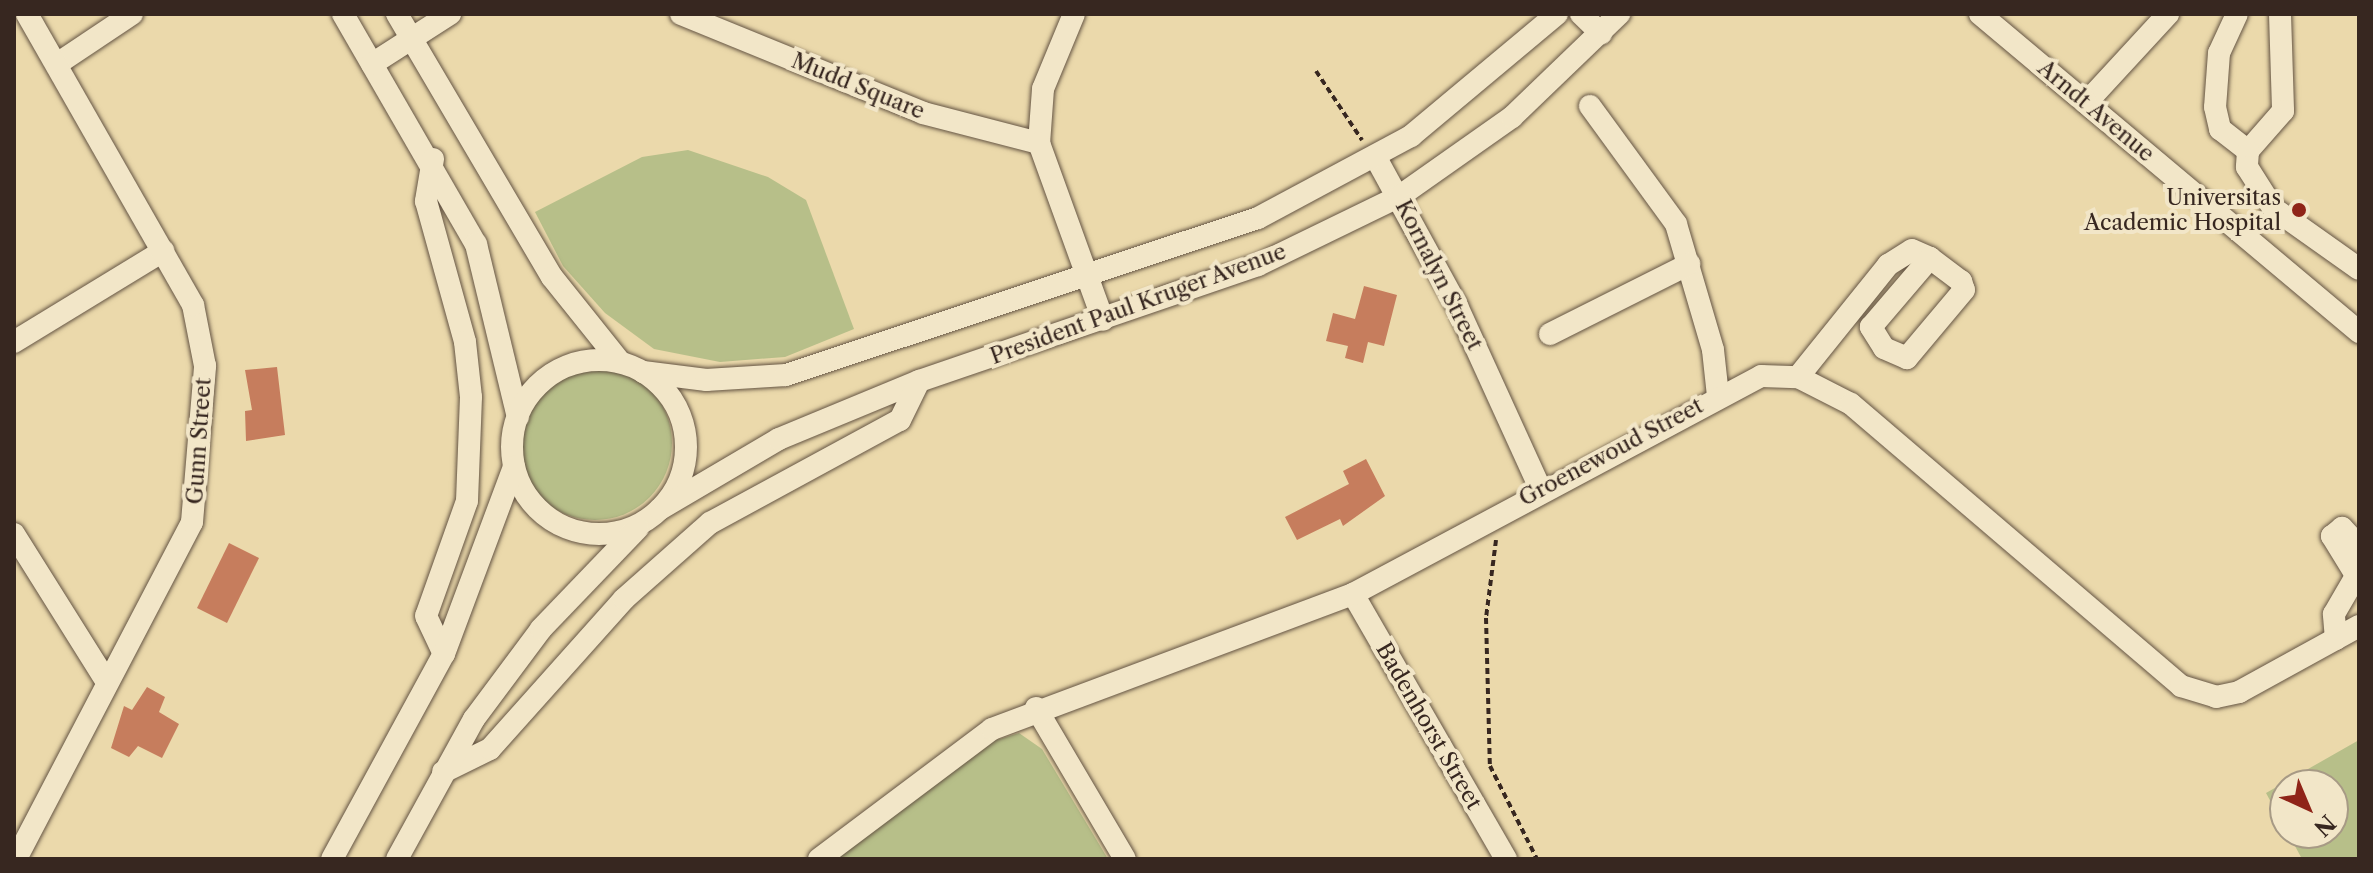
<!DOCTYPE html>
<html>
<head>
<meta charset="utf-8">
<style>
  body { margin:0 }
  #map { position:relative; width:2373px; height:873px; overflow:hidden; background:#ebd9ab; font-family:"Libre Caslon Text",serif }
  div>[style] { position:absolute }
  .green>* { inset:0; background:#b7bf89 }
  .round { border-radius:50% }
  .building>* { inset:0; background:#c67d5d }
  .path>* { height:4px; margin-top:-2px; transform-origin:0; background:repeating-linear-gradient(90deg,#372720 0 6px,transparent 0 10px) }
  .roads { filter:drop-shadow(0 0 2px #645443) drop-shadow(0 0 2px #645443) }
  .minor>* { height:22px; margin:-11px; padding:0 11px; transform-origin:11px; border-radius:11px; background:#f2e6c8 }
  .minor>.ring { margin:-11px; padding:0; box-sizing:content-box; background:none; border:22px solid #f2e6c8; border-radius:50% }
  .dots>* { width:22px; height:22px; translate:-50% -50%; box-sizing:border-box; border:4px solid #f2e6c8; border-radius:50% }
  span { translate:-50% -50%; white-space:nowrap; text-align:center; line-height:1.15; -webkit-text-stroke:8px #f2e6c8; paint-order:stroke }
  .street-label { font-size:22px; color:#372720 }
  .poi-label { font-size:22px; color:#372720 }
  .right { translate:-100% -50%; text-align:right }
  .frame { position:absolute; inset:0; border:16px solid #372720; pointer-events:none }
  .north { position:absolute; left:2269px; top:769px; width:80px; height:80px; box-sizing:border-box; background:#f2e6c8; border:2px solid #a79a85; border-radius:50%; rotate:136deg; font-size:22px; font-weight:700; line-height:32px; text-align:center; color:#372720 }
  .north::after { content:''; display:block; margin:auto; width:28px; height:36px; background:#8f2418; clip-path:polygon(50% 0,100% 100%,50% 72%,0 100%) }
</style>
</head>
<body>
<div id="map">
  <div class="green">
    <i style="clip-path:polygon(688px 150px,768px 177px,806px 200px,854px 329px,785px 357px,720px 362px,654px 349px,605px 313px,563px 266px,535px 212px,642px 157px)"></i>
    <i class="round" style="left:518px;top:366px;width:154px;height:154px"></i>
    <i style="clip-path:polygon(1019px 733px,1042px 749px,1108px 859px,830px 859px,987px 743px)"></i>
    <i style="clip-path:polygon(2359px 740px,2359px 859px,2302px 859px,2288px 833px,2333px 833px,2333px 785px,2285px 785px,2285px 828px,2266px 793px)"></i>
  </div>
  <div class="building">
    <i style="clip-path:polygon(1364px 286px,1397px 295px,1384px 346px,1368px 342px,1363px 363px,1345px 358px,1348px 346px,1326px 341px,1333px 313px,1355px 319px)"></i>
    <i style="clip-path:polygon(277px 367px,285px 435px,246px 441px,245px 411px,252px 410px,245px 370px)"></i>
    <i style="clip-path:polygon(1366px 459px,1385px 496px,1343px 526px,1340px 519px,1297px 540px,1285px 517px,1349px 484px,1343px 471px)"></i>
    <i style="clip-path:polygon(229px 543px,259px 558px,227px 623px,197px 608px)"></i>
    <i style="clip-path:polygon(147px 687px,165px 697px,159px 712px,179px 724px,162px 758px,138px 746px,129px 757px,111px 748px,124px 706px,132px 710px)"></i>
  </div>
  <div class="path">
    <i style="left:1316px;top:71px;width:83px;rotate:56.3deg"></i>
    <i style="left:1496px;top:540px;width:79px;rotate:97.3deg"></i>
    <i style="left:1486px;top:618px;width:148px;rotate:88.5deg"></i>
    <i style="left:1490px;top:766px;width:104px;rotate:63.2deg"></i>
  </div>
  <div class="roads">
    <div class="minor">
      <i style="left:343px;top:14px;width:266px;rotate:60deg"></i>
      <i style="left:476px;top:244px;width:178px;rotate:76.4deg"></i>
      <i style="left:397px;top:14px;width:305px;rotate:59.5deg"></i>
      <i style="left:552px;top:277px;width:109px;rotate:51.3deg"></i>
      <i style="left:681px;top:14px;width:261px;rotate:22.2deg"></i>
      <i style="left:923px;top:113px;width:120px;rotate:14.5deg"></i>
      <i style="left:1074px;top:14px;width:81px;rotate:112.5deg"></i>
      <i style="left:1043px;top:89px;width:54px;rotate:94.2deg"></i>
      <i style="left:1039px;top:143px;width:188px;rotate:70.1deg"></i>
      <i style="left:1581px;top:14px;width:28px;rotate:44deg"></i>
      <i style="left:1980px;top:14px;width:495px;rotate:40deg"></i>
      <i style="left:2237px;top:14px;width:43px;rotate:114.8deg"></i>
      <i style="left:2219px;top:53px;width:54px;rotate:94.2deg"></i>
      <i style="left:2215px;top:107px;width:23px;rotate:77deg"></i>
      <i style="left:2220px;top:129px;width:36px;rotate:38deg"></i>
      <i style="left:2280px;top:14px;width:97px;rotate:88.2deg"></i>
      <i style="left:2283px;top:111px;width:53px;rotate:131.2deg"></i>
      <i style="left:2248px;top:151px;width:16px;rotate:94deg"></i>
      <i style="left:2247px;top:167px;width:49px;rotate:57.6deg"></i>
      <i style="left:2273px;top:208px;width:105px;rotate:35.3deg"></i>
      <i style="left:57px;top:64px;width:90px;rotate:-33.7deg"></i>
      <i style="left:372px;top:64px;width:93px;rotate:-32.7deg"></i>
      <i style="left:2086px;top:103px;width:121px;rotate:-47.3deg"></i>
      <i style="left:1590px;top:106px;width:146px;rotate:53.9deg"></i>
      <i style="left:1676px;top:224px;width:131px;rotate:73.6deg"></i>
      <i style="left:1713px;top:350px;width:46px;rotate:83.8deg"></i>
      <i style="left:1376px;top:158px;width:169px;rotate:61.3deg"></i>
      <i style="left:1457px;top:306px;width:202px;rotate:65.5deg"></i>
      <i style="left:433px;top:159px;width:43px;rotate:99.5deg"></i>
      <i style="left:426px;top:201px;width:146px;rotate:74.5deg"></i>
      <i style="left:465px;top:342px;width:55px;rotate:83.8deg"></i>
      <i style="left:471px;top:397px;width:104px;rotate:92.2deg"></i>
      <i style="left:467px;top:501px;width:122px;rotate:109.6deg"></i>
      <i style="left:426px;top:616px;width:42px;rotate:64.7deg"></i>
      <i style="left:1550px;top:334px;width:156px;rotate:-26.7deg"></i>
      <i style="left:14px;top:342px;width:175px;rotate:-31.4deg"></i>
      <i class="ring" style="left:512px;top:360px;width:152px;height:152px"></i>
      <i style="left:643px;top:372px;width:64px;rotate:7.2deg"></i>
      <i style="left:706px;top:380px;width:80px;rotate:-3.6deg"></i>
      <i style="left:786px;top:375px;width:497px;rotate:-18.4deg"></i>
      <i style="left:1258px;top:218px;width:174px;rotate:-28.2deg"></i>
      <i style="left:1411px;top:136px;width:190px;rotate:-39.9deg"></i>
      <i style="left:1798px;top:377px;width:144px;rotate:-51.2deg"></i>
      <i style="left:1888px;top:265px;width:28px;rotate:-32deg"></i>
      <i style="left:1912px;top:250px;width:20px;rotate:24deg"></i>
      <i style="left:1930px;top:258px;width:39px;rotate:37deg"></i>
      <i style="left:1961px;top:281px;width:9px;rotate:72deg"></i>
      <i style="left:1964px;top:290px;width:89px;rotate:130deg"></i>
      <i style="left:1907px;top:358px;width:25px;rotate:-157deg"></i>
      <i style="left:1884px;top:348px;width:25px;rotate:-122deg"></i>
      <i style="left:1871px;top:327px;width:91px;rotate:-49.5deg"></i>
      <i style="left:660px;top:509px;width:138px;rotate:-30.5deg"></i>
      <i style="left:779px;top:439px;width:152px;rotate:-22.5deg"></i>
      <i style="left:919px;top:381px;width:358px;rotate:-18.9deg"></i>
      <i style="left:1258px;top:265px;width:158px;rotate:-25.9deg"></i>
      <i style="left:1400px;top:196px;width:137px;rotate:-35.2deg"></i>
      <i style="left:1512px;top:117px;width:149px;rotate:-43.9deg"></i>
      <i style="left:14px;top:534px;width:171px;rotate:57.9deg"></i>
      <i style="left:2359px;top:546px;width:25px;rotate:-133deg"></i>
      <i style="left:2342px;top:528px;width:13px;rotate:141deg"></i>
      <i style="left:2332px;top:536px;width:52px;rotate:58.5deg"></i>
      <i style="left:1353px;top:594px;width:306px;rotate:60deg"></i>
      <i style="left:2336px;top:639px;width:25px;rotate:-95deg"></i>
      <i style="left:2334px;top:614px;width:44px;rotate:-59.9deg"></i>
      <i style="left:1036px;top:708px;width:175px;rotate:59.5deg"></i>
      <i style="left:443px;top:772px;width:52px;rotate:-26.1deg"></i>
      <i style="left:490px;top:749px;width:201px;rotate:-48.2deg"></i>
      <i style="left:624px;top:599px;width:115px;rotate:-41.5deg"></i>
      <i style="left:710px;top:523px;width:216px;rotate:-28.5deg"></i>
      <i style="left:900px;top:420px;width:43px;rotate:-64deg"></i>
      <i style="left:16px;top:859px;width:380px;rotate:-62.4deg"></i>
      <i style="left:192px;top:522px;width:157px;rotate:-85.2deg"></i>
      <i style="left:205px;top:366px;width:62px;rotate:-101.1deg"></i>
      <i style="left:193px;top:305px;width:335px;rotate:-119.7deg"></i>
      <i style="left:332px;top:859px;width:234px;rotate:-61.4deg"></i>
      <i style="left:444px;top:654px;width:200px;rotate:-69.5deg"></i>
      <i style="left:397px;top:859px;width:160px;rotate:-61.2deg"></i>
      <i style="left:474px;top:719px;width:112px;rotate:-53.3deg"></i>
      <i style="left:541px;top:629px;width:140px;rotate:-46.2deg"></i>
      <i style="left:819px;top:859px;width:216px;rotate:-36.9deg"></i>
      <i style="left:992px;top:729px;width:385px;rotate:-20.5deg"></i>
      <i style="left:1353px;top:594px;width:463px;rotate:-28.1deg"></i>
      <i style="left:1761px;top:376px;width:37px;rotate:2deg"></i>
      <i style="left:1798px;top:377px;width:59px;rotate:27deg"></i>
      <i style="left:1851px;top:404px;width:434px;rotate:40.5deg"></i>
      <i style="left:2181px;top:686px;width:37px;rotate:17deg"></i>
      <i style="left:2216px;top:697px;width:24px;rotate:-12deg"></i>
      <i style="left:2239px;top:692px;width:137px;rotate:-28.8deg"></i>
    </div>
  </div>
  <div class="dots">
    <i style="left:2299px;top:210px;background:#8f2418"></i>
  </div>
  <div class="street-label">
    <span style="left:858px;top:86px;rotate:22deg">Mudd Square</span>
    <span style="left:2096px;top:111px;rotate:40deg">Arndt Avenue</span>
    <span style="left:1439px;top:275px;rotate:63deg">Kornalyn Street</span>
    <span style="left:1138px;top:304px;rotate:-20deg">President Paul Kruger Avenue</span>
    <span style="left:199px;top:441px;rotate:-86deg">Gunn Street</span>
    <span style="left:1611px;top:452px;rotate:-28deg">Groenewoud Street</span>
    <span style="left:1429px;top:726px;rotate:60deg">Badenhorst Street</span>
  </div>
  <div class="poi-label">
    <span class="right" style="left:2281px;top:210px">Universitas<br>Academic Hospital</span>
  </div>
  <div class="frame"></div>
  <div class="north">N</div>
</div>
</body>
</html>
